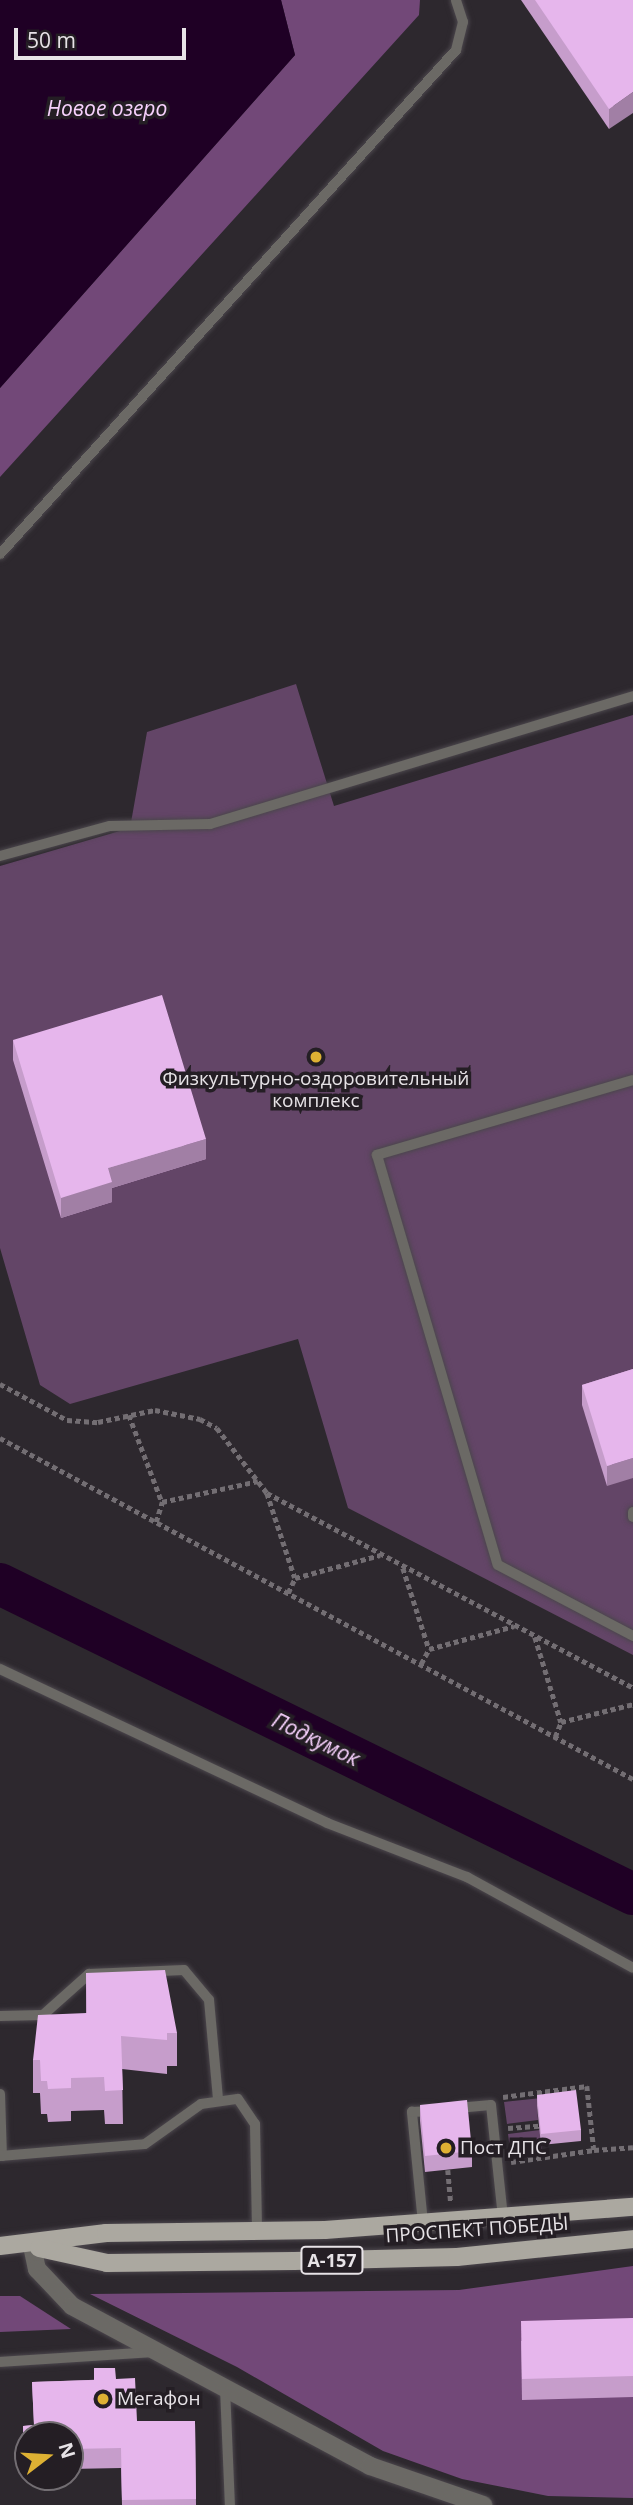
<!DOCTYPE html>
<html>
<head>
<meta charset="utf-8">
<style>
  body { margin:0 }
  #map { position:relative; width:633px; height:2505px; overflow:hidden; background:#2d282e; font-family:"Open Sans",sans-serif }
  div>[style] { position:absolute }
  .green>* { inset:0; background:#634567 }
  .forest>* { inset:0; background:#724878 }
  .water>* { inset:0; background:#1f0025 }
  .river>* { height:42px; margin:-21px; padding:0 21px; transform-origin:21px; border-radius:21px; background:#1f0025 }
  .path>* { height:4.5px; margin-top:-2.25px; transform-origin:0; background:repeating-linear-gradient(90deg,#736e73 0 5px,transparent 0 8.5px) }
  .roads { filter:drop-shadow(0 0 2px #4b464c) drop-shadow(0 0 2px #4b464c) }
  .service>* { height:10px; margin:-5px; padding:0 5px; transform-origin:5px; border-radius:5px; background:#6b6965 }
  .minor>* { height:18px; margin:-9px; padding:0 9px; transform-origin:9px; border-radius:9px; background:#6b6965 }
  .primary>* { height:18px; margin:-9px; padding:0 9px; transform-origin:9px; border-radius:9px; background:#aba8a0 }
  .wall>* { inset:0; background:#c69dcb }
  .shaded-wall>* { inset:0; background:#a17fa5 }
  .building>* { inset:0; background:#e6b6ec }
  .dots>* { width:19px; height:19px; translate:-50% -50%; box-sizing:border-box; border:4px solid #241e24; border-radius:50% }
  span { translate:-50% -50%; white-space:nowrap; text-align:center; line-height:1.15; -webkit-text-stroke:7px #241e24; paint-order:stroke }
  .shield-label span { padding:2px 5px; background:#241e24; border:2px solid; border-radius:5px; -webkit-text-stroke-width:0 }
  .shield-label { font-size:18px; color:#e7e3e7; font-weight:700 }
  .poi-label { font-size:19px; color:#e7e3e7 }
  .left { translate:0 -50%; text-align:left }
  .street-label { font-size:19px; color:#e7e3e7 }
  .water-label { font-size:21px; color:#f7d1fd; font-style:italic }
  .north { position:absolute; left:14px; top:2421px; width:70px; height:70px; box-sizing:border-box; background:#241e24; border:2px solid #726d72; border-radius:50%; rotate:73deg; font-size:19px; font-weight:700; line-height:28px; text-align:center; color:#e7e3e7 }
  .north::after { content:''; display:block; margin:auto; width:24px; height:32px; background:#deb133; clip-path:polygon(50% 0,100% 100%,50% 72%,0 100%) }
  .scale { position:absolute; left:14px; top:28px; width:172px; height:32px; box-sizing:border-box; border:4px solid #e7e3e7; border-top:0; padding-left:9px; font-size:21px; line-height:24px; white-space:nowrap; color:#e7e3e7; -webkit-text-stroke:5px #241e24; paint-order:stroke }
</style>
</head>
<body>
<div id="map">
  <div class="green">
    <i style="clip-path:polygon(296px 684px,334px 806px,633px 715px,633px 1655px,348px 1508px,298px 1339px,70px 1404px,40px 1385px,0 1248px,0 866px,130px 828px,147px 732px)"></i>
    <i style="clip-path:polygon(551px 2097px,537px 2106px,538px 2120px,507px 2124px,504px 2102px)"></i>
    <i style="clip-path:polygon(540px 2130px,542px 2152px,511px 2156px,508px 2134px)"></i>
  </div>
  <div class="forest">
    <i style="clip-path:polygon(281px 0,420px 0,419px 15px,0 477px,0 388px,295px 55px)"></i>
    <i style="clip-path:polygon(633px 2266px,633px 2498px,548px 2496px,462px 2479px,383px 2451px,237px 2367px,90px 2294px,459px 2290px)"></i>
    <i style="clip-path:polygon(0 2296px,20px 2296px,71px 2329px,0 2332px)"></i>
  </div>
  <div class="water">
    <i style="clip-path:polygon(0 0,281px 0,295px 55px,0 388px)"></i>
  </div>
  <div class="river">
    <i style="left:0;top:1584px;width:705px;rotate:26.09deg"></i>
  </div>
  <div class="path">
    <i style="left:0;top:1384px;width:76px;rotate:28.2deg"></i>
    <i style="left:67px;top:1420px;width:31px;rotate:4deg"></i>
    <i style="left:98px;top:1422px;width:58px;rotate:-11.9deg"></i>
    <i style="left:155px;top:1410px;width:46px;rotate:11.3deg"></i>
    <i style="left:200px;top:1419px;width:19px;rotate:28deg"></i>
    <i style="left:217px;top:1428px;width:82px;rotate:52.4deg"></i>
    <i style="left:267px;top:1493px;width:415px;rotate:28deg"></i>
    <i style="left:129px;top:1415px;width:93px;rotate:69.2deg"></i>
    <i style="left:162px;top:1502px;width:98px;rotate:-12.3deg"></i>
    <i style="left:0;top:1438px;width:719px;rotate:28.31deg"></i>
    <i style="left:267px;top:1493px;width:89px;rotate:71.8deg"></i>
    <i style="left:295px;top:1578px;width:88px;rotate:-15.1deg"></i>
    <i style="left:156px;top:1522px;width:21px;rotate:-73deg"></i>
    <i style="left:403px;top:1568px;width:85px;rotate:72.2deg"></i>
    <i style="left:429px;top:1649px;width:88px;rotate:-15.1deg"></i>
    <i style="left:288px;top:1593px;width:17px;rotate:-65deg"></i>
    <i style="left:535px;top:1637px;width:89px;rotate:73deg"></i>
    <i style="left:561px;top:1722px;width:74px;rotate:-14deg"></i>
    <i style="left:421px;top:1664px;width:17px;rotate:-62deg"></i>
    <i style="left:555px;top:1737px;width:16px;rotate:-68deg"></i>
    <i style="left:503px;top:2097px;width:85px;rotate:-7.5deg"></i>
    <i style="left:587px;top:2086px;width:64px;rotate:83.8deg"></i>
    <i style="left:594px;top:2150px;width:39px;rotate:-4deg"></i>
    <i style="left:508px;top:2128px;width:31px;rotate:-4deg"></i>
    <i style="left:511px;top:2162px;width:84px;rotate:-8.2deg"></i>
    <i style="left:448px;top:2170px;width:32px;rotate:85deg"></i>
  </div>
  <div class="roads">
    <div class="service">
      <i style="left:0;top:554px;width:680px;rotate:-47.86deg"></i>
      <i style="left:456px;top:50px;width:29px;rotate:-76deg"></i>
      <i style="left:463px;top:22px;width:23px;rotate:-108deg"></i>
      <i style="left:0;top:856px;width:114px;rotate:-15.3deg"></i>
      <i style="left:110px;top:826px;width:100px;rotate:-1.1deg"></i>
      <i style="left:210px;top:824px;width:442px;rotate:-16.8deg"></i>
      <i style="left:633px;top:1080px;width:267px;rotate:163.7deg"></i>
      <i style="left:377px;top:1155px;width:427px;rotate:73.6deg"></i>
      <i style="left:498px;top:1565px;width:153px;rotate:27.7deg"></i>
      <i style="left:633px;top:1512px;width:5px;rotate:90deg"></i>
      <i style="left:0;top:1669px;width:361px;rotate:25.2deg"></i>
      <i style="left:327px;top:1823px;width:150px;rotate:21.1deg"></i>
      <i style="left:467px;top:1877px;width:189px;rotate:28.7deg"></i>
      <i style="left:0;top:2016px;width:43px;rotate:-1.3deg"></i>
      <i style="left:43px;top:2015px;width:62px;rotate:-41.7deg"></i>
      <i style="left:89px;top:1974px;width:95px;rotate:-2.4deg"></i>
      <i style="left:184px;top:1970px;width:39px;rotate:50deg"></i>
      <i style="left:209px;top:2000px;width:98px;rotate:84.8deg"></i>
      <i style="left:0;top:2094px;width:62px;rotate:88.2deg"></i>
      <i style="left:457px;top:2108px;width:34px;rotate:-5deg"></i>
      <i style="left:491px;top:2105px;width:113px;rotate:83.9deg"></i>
      <i style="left:0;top:2156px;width:145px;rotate:-4.7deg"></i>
      <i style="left:145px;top:2144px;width:69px;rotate:-35.5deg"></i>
      <i style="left:201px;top:2104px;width:37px;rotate:-8deg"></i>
      <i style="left:238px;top:2099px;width:30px;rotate:56deg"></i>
      <i style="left:255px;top:2124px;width:107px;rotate:88.9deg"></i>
      <i style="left:423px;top:2223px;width:112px;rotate:-95.7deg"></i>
      <i style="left:412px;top:2112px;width:20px;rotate:-3deg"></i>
      <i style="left:0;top:2362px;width:153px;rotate:-3.7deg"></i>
      <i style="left:225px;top:2388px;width:117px;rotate:87.6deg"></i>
    </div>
    <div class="minor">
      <i style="left:32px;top:2246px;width:24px;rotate:78deg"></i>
      <i style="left:37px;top:2269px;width:51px;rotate:46.6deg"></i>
      <i style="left:72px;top:2306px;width:338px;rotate:28.2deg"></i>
      <i style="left:370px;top:2466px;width:120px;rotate:19deg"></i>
    </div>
    <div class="primary">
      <i style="left:0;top:2246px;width:107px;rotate:-7deg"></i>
      <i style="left:106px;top:2233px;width:219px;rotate:-0.8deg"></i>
      <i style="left:325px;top:2230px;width:309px;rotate:-4.3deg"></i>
      <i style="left:39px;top:2248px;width:70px;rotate:12.4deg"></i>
      <i style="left:107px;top:2263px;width:187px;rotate:-0.6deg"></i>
      <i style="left:294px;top:2261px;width:163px;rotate:-1.4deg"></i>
      <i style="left:457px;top:2257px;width:177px;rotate:-5.8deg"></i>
    </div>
  </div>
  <div class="wall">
    <i style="clip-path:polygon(521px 0,633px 0,609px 129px)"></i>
    <i style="clip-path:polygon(13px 1040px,206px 1159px,112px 1188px,112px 1202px,61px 1218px,13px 1060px)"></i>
    <i style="clip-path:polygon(633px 1369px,607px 1486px,582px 1405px,582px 1385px)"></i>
    <i style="clip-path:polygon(86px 1973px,177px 2033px,177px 2066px,167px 2066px,167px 2074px,122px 2069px,123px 2124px,105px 2124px,104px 2110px,71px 2111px,71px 2121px,48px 2122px,47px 2114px,41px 2114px,40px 2093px,33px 2093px,33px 2060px,86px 2013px)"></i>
    <i style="clip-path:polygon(537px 2095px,581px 2130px,581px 2141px,541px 2145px,537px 2106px)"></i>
    <i style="clip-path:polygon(420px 2105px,472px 2151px,472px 2167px,425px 2172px,420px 2121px)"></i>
    <i style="clip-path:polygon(633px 2318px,633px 2397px,522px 2400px,521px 2341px)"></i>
    <i style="clip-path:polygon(116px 2379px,137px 2421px,195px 2421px,196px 2505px,122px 2505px,121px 2468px,70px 2469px,70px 2435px,28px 2435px,28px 2470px,24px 2470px,23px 2426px,34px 2425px,32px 2382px)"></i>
  </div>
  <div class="shaded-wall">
    <i style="clip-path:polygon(633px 92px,633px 113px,609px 129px,609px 109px)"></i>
    <i style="clip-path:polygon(206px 1139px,206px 1159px,112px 1188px,112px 1202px,61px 1218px,61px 1198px,108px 1168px)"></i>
    <i style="clip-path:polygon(633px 1458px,633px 1478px,607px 1486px,607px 1466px)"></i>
  </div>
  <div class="building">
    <i style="clip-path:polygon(535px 0,633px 0,633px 92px,609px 109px)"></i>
    <i style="clip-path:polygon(162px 995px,206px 1139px,108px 1168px,112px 1182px,61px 1198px,13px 1040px)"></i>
    <i style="clip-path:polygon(633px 1369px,633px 1458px,607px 1466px,582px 1385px)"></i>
    <i style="clip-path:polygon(165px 1970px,177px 2033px,167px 2033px,167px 2040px,121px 2036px,123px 2090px,105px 2091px,104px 2077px,71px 2078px,71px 2088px,48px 2089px,47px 2081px,41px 2081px,40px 2060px,33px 2060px,38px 2015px,87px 2013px,86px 1973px)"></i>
    <i style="clip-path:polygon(576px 2090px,581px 2130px,541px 2134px,537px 2095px)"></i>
    <i style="clip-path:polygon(467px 2100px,472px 2151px,425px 2156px,420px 2105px)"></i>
    <i style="clip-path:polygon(633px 2318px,633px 2376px,522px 2379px,521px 2321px)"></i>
    <i style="clip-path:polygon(94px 2368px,115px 2368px,116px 2379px,135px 2378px,137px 2421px,195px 2421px,196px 2499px,122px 2500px,121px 2448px,70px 2449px,70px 2435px,28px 2435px,28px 2450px,24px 2450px,23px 2426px,34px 2425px,32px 2382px,94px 2380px)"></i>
  </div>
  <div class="dots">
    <i style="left:316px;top:1057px;background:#deb133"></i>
    <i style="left:446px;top:2148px;background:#deb133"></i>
    <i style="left:103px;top:2399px;background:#deb133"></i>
  </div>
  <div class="shield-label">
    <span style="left:332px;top:2260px">А-157</span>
  </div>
  <div class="poi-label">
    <span style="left:316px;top:1090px">Физкультурно-оздоровительный<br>комплекс</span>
    <span class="left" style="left:460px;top:2148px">Пост ДПС</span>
    <span class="left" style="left:117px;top:2399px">Мегафон</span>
  </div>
  <div class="street-label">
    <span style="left:477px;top:2230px;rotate:-4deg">ПРОСПЕКТ ПОБЕДЫ</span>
  </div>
  <div class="water-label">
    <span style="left:107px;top:108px">Новое озеро</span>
    <span style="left:316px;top:1739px;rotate:26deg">Подкумок</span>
  </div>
  <div class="north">N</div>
  <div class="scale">50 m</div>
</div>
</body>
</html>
